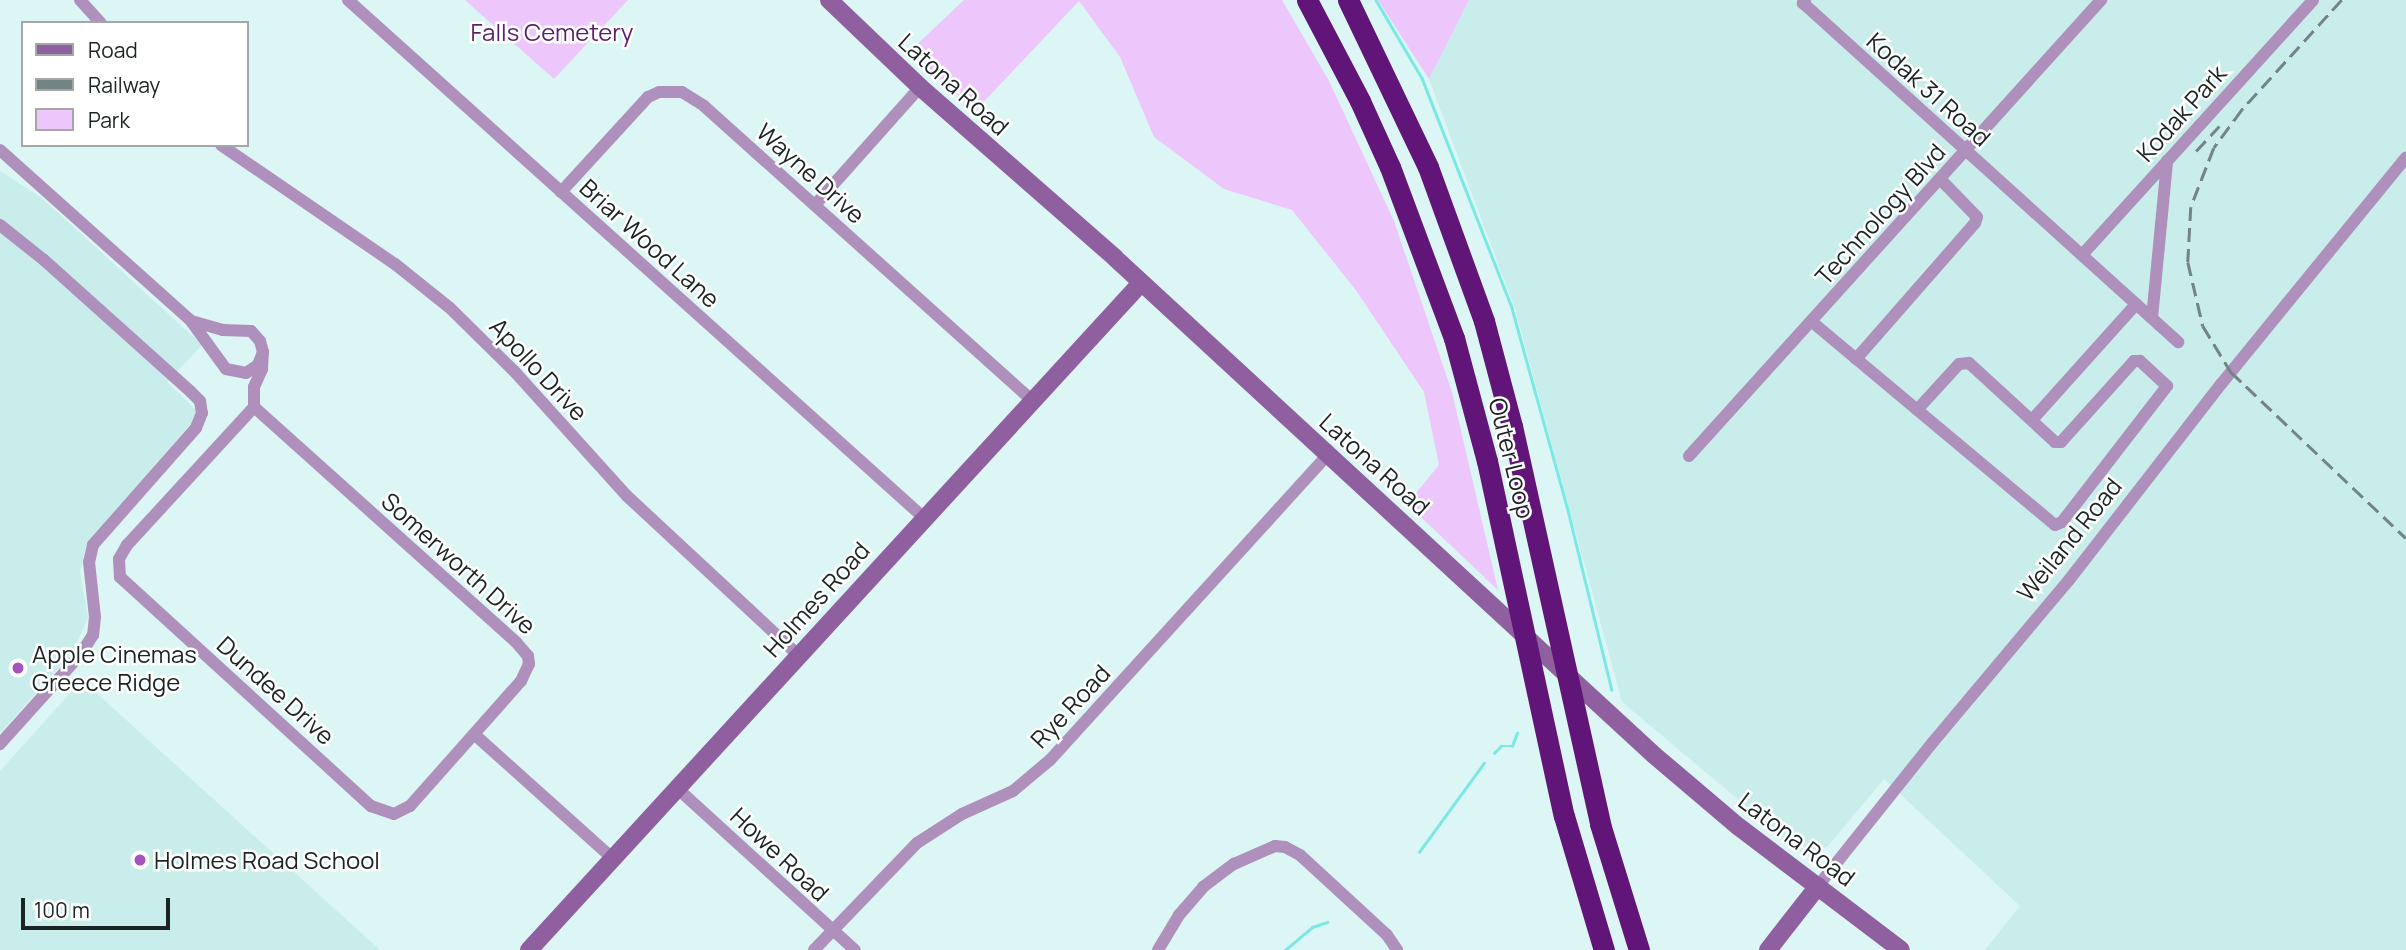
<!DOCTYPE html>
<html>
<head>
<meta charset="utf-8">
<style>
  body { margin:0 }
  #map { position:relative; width:2406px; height:950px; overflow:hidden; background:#dbf6f4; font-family:Manrope,sans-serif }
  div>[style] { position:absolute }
  .built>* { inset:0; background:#c8edea }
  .green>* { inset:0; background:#edc7fb }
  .stream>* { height:2.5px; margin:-1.25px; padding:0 1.25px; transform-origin:1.25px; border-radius:1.25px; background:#7ae9e3 }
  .street>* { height:12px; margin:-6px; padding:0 6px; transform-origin:6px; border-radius:6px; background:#af8fbb }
  .secondary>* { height:18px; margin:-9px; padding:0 9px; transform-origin:9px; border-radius:9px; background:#8f5fa0 }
  .highway>* { height:21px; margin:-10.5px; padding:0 10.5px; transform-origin:10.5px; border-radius:10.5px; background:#621579 }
  .rail>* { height:2.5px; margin-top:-1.25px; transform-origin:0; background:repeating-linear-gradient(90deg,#728483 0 14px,transparent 0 21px) }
  .dots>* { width:19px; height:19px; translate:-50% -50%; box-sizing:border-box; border:4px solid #fff; border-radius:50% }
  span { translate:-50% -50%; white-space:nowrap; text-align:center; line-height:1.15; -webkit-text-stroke:5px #fff; paint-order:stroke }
  .park-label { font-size:24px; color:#591f6b }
  .street-label { font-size:24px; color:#1a2423 }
  .poi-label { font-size:24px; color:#1a2423 }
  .left { translate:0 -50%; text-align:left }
  .legend { position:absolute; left:21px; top:21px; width:228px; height:126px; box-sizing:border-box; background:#fff; border:2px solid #a3a7a7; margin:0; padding:9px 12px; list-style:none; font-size:21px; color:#1a2423 }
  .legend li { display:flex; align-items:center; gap:14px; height:35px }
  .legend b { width:35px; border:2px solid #a3a7a7 }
  .scale { position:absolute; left:21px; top:898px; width:149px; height:32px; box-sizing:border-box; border:4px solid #1a2423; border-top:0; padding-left:9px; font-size:21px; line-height:24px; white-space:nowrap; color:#1a2423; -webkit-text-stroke:5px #fff; paint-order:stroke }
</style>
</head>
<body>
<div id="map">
  <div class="built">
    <i style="clip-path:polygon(1469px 0,2406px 0,2406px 950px,1985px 950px,2020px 906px,1884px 779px,1828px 846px,1811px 854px,1801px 852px,1622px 702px,1515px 309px,1429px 79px)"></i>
    <i style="clip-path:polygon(0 171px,42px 198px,202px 345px,167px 382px,196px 410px,194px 420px,86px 546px,80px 572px,88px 618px,72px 653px,0 733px)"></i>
    <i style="clip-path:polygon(82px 680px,380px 950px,0 950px,0 771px)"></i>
  </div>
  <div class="green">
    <i style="clip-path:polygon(465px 0,628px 0,554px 79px)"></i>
    <i style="clip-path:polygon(964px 0,1282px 0,1329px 81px,1394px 221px,1452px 392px,1498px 590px,1407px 504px,1439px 465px,1424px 392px,1355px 289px,1292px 210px,1224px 189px,1154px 137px,1120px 57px,1079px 1px,975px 111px,910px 51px)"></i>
    <i style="clip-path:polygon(1378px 0,1469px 0,1429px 79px)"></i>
  </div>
  <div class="stream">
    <i style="left:1376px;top:0;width:91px;rotate:59.5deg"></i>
    <i style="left:1422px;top:78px;width:247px;rotate:68.6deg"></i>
    <i style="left:1512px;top:308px;width:205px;rotate:74.5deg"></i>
    <i style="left:1567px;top:506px;width:189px;rotate:76.3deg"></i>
    <i style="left:1494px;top:753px;width:10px;rotate:-45deg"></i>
    <i style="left:1501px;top:746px;width:11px"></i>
    <i style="left:1512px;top:746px;width:14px;rotate:-69deg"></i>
    <i style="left:1419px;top:852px;width:110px;rotate:-53.9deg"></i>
    <i style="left:1285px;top:950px;width:35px;rotate:-40deg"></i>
    <i style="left:1312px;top:927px;width:16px;rotate:-18deg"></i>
  </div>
  <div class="street">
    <i style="left:80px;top:0;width:31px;rotate:48deg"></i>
    <i style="left:348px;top:0;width:773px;rotate:41.96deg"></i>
    <i style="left:1805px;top:0;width:4px;rotate:124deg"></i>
    <i style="left:1803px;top:3px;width:506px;rotate:42.11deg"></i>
    <i style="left:221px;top:145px;width:211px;rotate:34.4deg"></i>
    <i style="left:395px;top:264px;width:70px;rotate:38.7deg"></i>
    <i style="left:450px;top:308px;width:91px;rotate:44.6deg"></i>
    <i style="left:515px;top:372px;width:167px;rotate:47.9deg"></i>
    <i style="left:627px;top:496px;width:233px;rotate:42.9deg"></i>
    <i style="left:0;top:150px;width:256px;rotate:41.8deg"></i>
    <i style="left:191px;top:321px;width:59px;rotate:53.9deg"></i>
    <i style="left:226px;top:369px;width:20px;rotate:11deg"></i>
    <i style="left:246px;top:373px;width:14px;rotate:-34deg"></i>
    <i style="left:258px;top:365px;width:14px;rotate:-69deg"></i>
    <i style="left:263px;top:352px;width:11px;rotate:-105deg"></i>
    <i style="left:260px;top:341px;width:13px;rotate:-132deg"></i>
    <i style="left:251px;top:331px;width:28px;rotate:-178deg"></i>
    <i style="left:223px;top:330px;width:33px;rotate:-164deg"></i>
    <i style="left:561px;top:192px;width:129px;rotate:-47.5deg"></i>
    <i style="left:648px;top:97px;width:12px;rotate:-24deg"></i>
    <i style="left:659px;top:92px;width:23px"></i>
    <i style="left:682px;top:92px;width:26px;rotate:32deg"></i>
    <i style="left:704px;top:106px;width:439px;rotate:41.9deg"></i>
    <i style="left:815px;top:205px;width:158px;rotate:-48.3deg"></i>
    <i style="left:0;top:225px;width:56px;rotate:38.5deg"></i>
    <i style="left:44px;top:260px;width:198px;rotate:41.9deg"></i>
    <i style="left:191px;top:392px;width:13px;rotate:45deg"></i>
    <i style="left:200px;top:401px;width:12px;rotate:81deg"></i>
    <i style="left:202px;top:413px;width:16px;rotate:112deg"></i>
    <i style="left:196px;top:428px;width:156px;rotate:131.4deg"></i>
    <i style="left:93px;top:545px;width:17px;rotate:103deg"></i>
    <i style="left:89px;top:562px;width:55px;rotate:83.8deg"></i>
    <i style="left:95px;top:617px;width:18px;rotate:96deg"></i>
    <i style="left:93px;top:635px;width:24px;rotate:123deg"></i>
    <i style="left:80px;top:655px;width:120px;rotate:132deg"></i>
    <i style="left:2082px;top:255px;width:344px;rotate:-47.8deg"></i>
    <i style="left:2152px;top:318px;width:158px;rotate:-84.5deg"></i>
    <i style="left:1811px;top:321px;width:318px;rotate:39.9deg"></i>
    <i style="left:2055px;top:525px;width:8px;rotate:-23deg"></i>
    <i style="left:2062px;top:522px;width:172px;rotate:-52.3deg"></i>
    <i style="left:2167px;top:386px;width:37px;rotate:-137deg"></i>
    <i style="left:2140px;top:361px;width:6px;rotate:180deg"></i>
    <i style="left:2134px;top:361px;width:109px;rotate:132deg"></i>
    <i style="left:2061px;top:442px;width:6px;rotate:180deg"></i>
    <i style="left:2055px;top:442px;width:117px;rotate:-137.4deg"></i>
    <i style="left:1969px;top:363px;width:10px;rotate:174deg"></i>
    <i style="left:1959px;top:364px;width:62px;rotate:132.4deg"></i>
    <i style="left:1856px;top:359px;width:181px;rotate:-48.8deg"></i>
    <i style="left:1975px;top:223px;width:6px;rotate:-72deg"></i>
    <i style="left:1977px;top:217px;width:53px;rotate:-134.2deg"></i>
    <i style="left:254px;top:407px;width:188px;rotate:132.6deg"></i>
    <i style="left:127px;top:545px;width:16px;rotate:120deg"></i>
    <i style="left:119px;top:559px;width:18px;rotate:87deg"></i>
    <i style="left:120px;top:577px;width:340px;rotate:42.4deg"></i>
    <i style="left:371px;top:806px;width:24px;rotate:19deg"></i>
    <i style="left:394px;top:814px;width:18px;rotate:-27deg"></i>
    <i style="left:410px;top:806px;width:167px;rotate:-48.4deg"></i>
    <i style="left:521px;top:681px;width:19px;rotate:-65deg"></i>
    <i style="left:529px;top:664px;width:8px;rotate:-97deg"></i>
    <i style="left:528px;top:656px;width:18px;rotate:-131deg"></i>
    <i style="left:516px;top:642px;width:352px;rotate:-138.1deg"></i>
    <i style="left:254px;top:407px;width:20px;rotate:-90deg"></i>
    <i style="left:254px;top:387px;width:20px;rotate:-66deg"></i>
    <i style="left:262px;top:369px;width:17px;rotate:-87deg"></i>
    <i style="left:2032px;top:420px;width:156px;rotate:-48.1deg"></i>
    <i style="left:1689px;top:456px;width:615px;rotate:-47.9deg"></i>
    <i style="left:474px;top:734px;width:186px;rotate:41.9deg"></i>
    <i style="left:678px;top:789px;width:239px;rotate:42.3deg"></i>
    <i style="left:1818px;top:886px;width:184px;rotate:-51.4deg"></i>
    <i style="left:1933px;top:742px;width:212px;rotate:-50deg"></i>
    <i style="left:2069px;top:580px;width:249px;rotate:-52.2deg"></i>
    <i style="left:2222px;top:383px;width:291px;rotate:-50.8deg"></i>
    <i style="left:814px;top:950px;width:149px;rotate:-46.1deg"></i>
    <i style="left:917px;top:843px;width:54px;rotate:-32.8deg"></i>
    <i style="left:962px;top:814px;width:56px;rotate:-24.3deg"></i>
    <i style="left:1013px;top:791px;width:48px;rotate:-40deg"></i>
    <i style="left:1050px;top:760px;width:413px;rotate:-47.7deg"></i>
    <i style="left:1158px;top:950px;width:41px;rotate:-59deg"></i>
    <i style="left:1179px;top:915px;width:37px;rotate:-49deg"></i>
    <i style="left:1203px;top:887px;width:39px;rotate:-37deg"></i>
    <i style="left:1234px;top:864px;width:45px;rotate:-23.7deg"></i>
    <i style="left:1275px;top:846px;width:10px;rotate:6deg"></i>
    <i style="left:1285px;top:847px;width:17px;rotate:28deg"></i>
    <i style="left:1300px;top:855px;width:118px;rotate:42.6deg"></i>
    <i style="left:1387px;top:935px;width:18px;rotate:56deg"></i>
  </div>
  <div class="secondary">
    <i style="left:829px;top:0;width:126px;rotate:43.7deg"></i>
    <i style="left:920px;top:87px;width:259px;rotate:41.2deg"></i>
    <i style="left:1115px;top:258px;width:733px;rotate:42.68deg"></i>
    <i style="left:1654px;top:755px;width:111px;rotate:40.3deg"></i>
    <i style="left:1739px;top:827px;width:203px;rotate:37.2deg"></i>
    <i style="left:529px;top:950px;width:905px;rotate:-47.46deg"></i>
    <i style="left:1768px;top:950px;width:81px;rotate:-52deg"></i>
  </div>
  <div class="highway">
    <i style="left:1307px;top:0;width:114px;rotate:62.3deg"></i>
    <i style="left:1360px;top:101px;width:72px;rotate:65.6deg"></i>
    <i style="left:1390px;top:167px;width:183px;rotate:69.5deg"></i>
    <i style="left:1454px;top:338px;width:127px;rotate:75deg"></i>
    <i style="left:1487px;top:461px;width:363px;rotate:77.8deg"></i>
    <i style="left:1564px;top:816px;width:140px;rotate:73.4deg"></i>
    <i style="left:1348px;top:0;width:185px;rotate:64.4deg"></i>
    <i style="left:1428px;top:167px;width:164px;rotate:70deg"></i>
    <i style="left:1484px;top:321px;width:109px;rotate:75.1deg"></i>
    <i style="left:1512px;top:426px;width:408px;rotate:77.5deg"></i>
    <i style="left:1600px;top:824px;width:132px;rotate:72.8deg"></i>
  </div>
  <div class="rail">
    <i style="left:2342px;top:0;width:149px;rotate:132.3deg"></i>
    <i style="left:2242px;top:110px;width:47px;rotate:126.4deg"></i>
    <i style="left:2214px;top:148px;width:63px;rotate:111.3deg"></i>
    <i style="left:2191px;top:207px;width:55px;rotate:93.1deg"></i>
    <i style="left:2188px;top:262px;width:66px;rotate:76.8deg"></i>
    <i style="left:2203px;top:326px;width:54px;rotate:58.7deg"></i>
    <i style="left:2231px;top:372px;width:241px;rotate:43.5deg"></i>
    <i style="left:2196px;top:151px;width:34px;rotate:-47deg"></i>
  </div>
  <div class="dots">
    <i style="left:18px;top:668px;background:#a653c2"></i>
    <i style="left:140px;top:860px;background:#a653c2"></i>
  </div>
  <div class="park-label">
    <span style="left:552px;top:32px">Falls Cemetery</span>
  </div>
  <div class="street-label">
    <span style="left:954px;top:84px;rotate:42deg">Latona Road</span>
    <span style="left:1929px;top:89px;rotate:42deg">Kodak 31 Road</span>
    <span style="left:2181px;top:113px;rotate:-48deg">Kodak Park</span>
    <span style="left:811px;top:173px;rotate:42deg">Wayne Drive</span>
    <span style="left:1880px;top:214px;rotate:-48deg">Technology Blvd</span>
    <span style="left:650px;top:243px;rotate:42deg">Briar Wood Lane</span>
    <span style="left:539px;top:369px;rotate:47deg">Apollo Drive</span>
    <span style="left:1512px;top:458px;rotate:76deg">Outer Loop</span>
    <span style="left:1375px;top:464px;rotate:42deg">Latona Road</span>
    <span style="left:2069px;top:539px;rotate:-51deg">Weiland Road</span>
    <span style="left:459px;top:563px;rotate:42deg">Somerworth Drive</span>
    <span style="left:816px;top:599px;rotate:-48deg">Holmes Road</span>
    <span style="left:276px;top:690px;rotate:42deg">Dundee Drive</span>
    <span style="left:1070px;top:706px;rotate:-47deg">Rye Road</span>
    <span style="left:1797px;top:839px;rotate:37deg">Latona Road</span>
    <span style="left:780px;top:854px;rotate:43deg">Howe Road</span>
  </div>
  <div class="poi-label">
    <span class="left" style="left:32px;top:668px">Apple Cinemas<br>Greece Ridge</span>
    <span class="left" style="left:154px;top:860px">Holmes Road School</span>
  </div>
  <ul class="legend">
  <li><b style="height:9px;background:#8f5fa0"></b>Road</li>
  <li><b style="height:9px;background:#728483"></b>Railway</li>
  <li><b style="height:19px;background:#edc7fb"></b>Park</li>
  </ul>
  <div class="scale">100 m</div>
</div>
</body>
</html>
